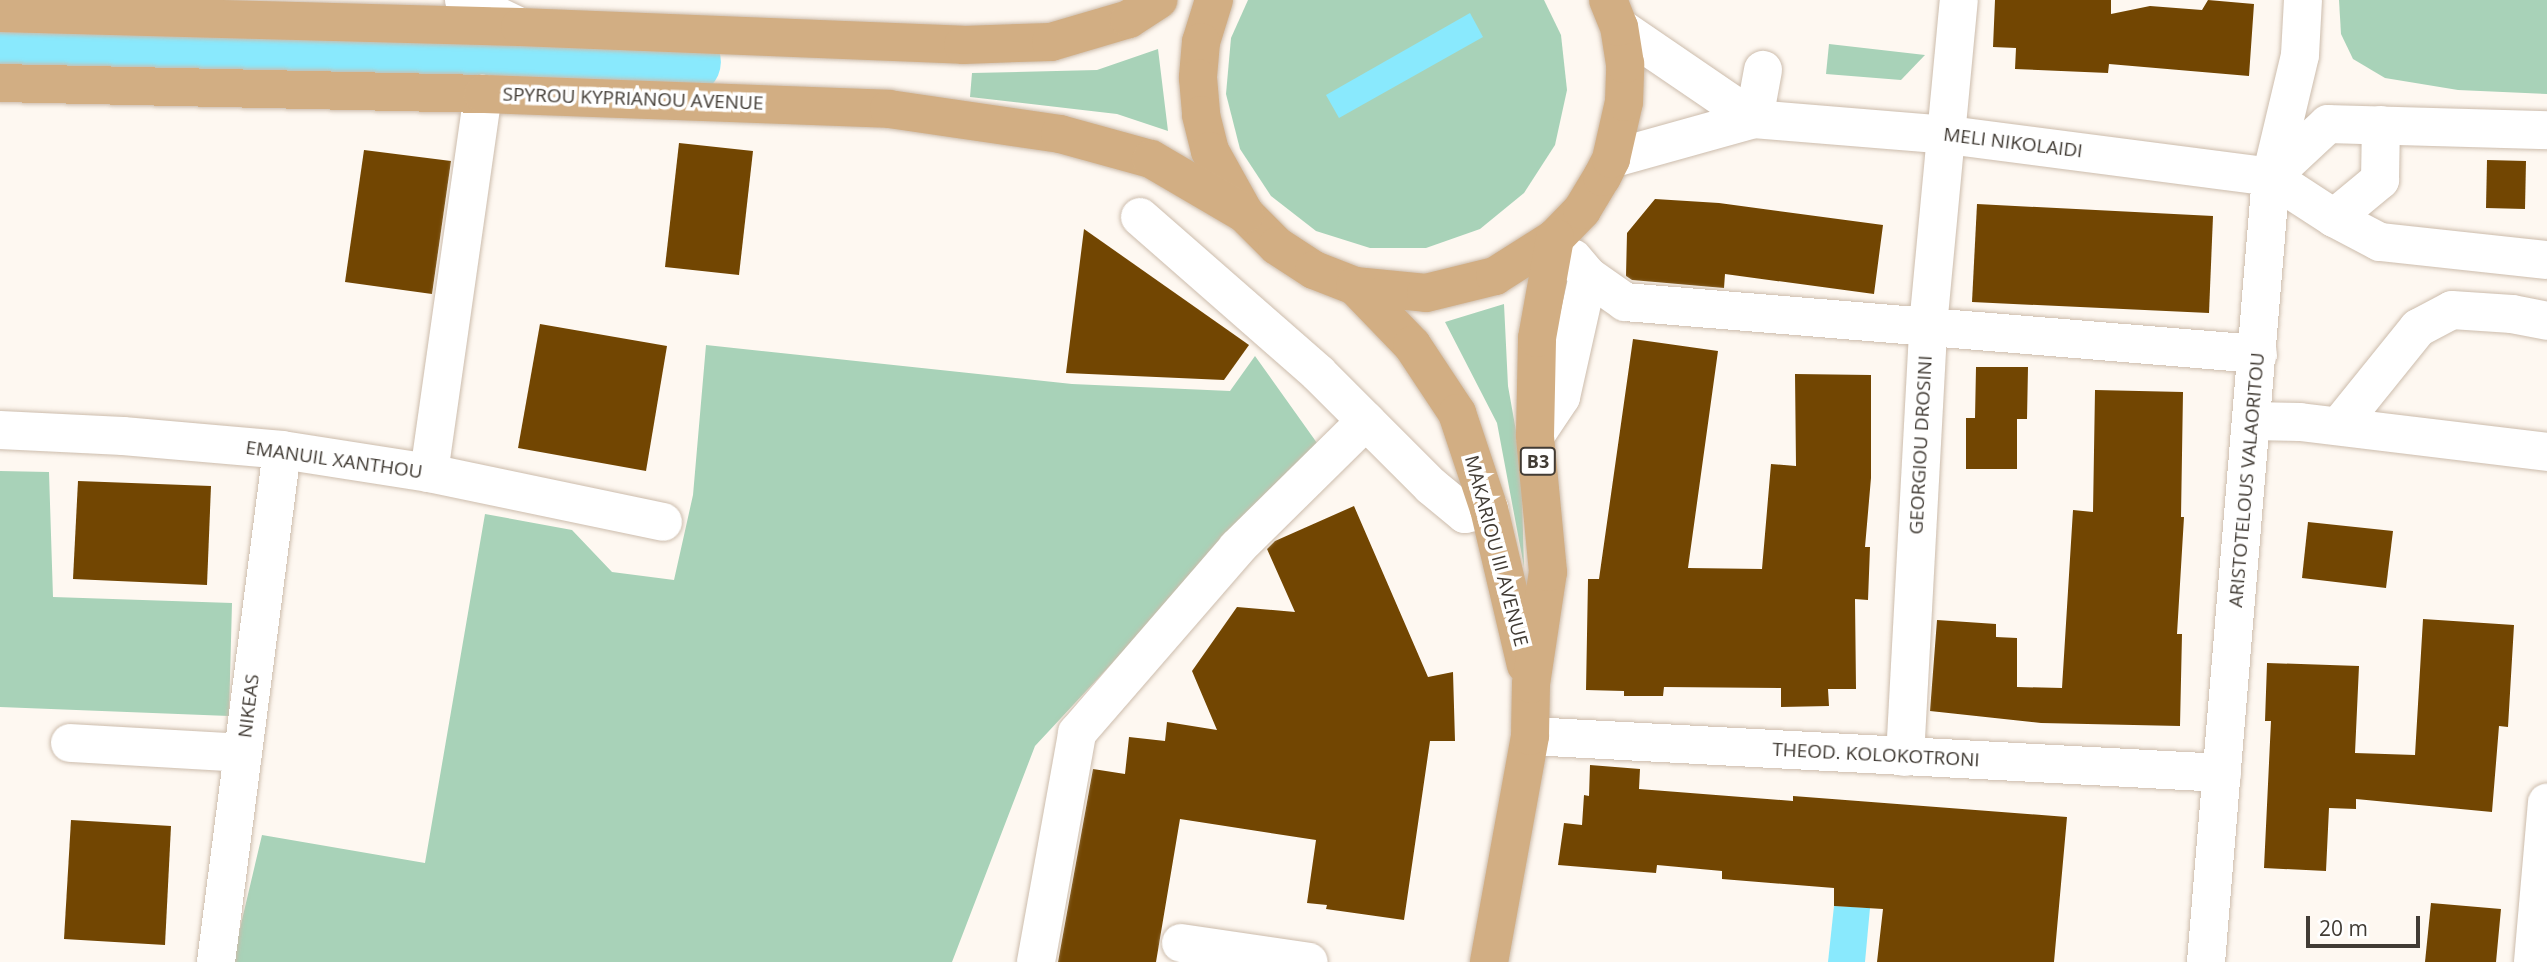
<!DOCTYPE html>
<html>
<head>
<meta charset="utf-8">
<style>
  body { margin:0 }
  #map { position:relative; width:2547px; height:962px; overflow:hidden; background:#fef8f1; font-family:"Open Sans",sans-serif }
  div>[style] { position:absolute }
  .green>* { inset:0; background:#a8d2b8 }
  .water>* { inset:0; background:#89e9fd }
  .river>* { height:68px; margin:-34px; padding:0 34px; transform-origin:34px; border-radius:34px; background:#89e9fd }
  .building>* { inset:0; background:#724602 }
  .roads { filter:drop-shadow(0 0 2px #ccbcac) drop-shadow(0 0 2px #ccbcac) }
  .minor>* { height:38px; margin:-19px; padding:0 19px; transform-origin:19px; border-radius:19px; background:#fff }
  .major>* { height:38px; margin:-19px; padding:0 19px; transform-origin:19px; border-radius:19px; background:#d2ae83 }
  span { translate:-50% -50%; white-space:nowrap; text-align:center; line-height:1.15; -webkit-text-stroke:7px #fff; paint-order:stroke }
  .shield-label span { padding:2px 5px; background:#fff; border:2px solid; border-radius:5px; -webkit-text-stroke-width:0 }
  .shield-label { font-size:18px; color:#413b34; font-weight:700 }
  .street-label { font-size:19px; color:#413b34 }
  .scale { position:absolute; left:2306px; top:916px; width:114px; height:32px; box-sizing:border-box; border:4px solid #413b34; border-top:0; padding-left:9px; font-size:21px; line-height:24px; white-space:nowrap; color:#413b34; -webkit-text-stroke:5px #fff; paint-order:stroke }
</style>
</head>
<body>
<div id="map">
  <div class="green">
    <i style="clip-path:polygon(1248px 0,1544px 0,1561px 35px,1567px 90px,1555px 145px,1524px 193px,1480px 229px,1426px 248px,1370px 248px,1316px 231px,1271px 196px,1240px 149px,1226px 94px,1231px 38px)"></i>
    <i style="clip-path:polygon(2339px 0,2547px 0,2547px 94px,2458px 90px,2385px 78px,2353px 59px,2341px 34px)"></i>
    <i style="clip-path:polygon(1829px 44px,1925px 55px,1901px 80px,1826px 74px)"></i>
    <i style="clip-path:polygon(1158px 49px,1168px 131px,1117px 114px,970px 97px,972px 73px,1097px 70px)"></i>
    <i style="clip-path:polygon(1504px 304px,1508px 386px,1521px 459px,1524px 567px,1497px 423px,1445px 322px)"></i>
    <i style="clip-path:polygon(706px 345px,1072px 384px,1230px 391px,1255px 356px,1317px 443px,1035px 746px,952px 962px,232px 962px,262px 835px,425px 863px,485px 514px,572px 530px,612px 572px,674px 580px,693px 495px)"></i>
    <i style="clip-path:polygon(0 471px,49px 472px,53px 597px,232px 603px,229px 716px,0 707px)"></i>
  </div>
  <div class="water">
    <i style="clip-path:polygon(1470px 13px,1483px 37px,1339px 118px,1326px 95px)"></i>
    <i style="clip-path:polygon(1834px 906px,1870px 908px,1865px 962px,1828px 962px)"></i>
  </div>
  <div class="river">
    <i style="left:0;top:49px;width:687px;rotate:1.08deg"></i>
  </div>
  <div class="building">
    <i style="clip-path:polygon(1995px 0,2111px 0,2111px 14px,2150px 6px,2202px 10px,2208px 0,2254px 4px,2249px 76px,2109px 64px,2108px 73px,2015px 69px,2016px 48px,1993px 47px)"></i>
    <i style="clip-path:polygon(679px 143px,753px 151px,739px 275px,665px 267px)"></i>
    <i style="clip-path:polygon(364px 150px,451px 161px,432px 294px,345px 282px)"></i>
    <i style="clip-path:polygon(2487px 160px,2526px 161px,2525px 209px,2486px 208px)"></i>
    <i style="clip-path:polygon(1655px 199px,1719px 203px,1883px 225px,1874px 294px,1725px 274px,1724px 288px,1632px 280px,1626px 276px,1627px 233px)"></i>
    <i style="clip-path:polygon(1977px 204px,2213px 216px,2209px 313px,1972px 302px)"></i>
    <i style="clip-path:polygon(1084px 229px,1249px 345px,1224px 380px,1066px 373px)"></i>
    <i style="clip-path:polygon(540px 324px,667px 346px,646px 471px,518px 448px)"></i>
    <i style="clip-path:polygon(1633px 339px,1718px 351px,1688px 568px,1762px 569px,1771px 464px,1796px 466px,1795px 374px,1871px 375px,1871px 478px,1865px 547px,1870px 547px,1868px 600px,1855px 599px,1856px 689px,1828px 689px,1829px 706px,1781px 707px,1781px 688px,1664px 687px,1663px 696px,1624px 696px,1624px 691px,1586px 690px,1588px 579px,1599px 579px)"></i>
    <i style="clip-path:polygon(1976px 367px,2028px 367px,2027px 419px,2017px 419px,2017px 469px,1966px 469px,1966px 418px,1975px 418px)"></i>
    <i style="clip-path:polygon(2095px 390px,2183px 392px,2181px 517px,2184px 517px,2177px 634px,2182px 634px,2180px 726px,2041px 723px,1930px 711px,1937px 620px,1996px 624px,1996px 637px,2017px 638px,2017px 687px,2062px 688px,2073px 510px,2093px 512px)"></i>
    <i style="clip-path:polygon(78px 481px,211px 486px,207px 585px,73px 579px)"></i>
    <i style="clip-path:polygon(1354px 506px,1428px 677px,1453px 672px,1455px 741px,1430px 741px,1404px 920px,1326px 909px,1327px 905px,1307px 903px,1316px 840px,1180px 819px,1156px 962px,1058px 962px,1093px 769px,1125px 774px,1129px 737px,1165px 741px,1167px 722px,1217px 730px,1192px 671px,1237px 607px,1295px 612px,1267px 549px,1275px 541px)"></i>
    <i style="clip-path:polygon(2308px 522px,2393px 531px,2386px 588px,2302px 578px)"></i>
    <i style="clip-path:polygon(2423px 619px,2514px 625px,2508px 727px,2499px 726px,2492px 812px,2356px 799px,2356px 809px,2329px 808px,2326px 871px,2264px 868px,2271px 721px,2265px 721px,2267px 663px,2359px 666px,2355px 753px,2415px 755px)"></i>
    <i style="clip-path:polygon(1590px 765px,1640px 769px,1639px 789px,1793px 801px,1793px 796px,2067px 817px,2054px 962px,1877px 962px,1883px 909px,1834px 906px,1834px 888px,1722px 879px,1722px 871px,1657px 865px,1656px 873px,1558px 865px,1564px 823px,1582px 825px,1584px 795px,1589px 796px)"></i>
    <i style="clip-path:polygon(71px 820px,171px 826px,165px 945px,64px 939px)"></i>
    <i style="clip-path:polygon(2431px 903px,2501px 909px,2496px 962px,2425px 962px)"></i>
  </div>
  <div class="roads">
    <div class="minor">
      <i style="left:464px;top:0;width:62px;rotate:25.7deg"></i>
      <i style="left:1619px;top:27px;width:163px;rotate:34.3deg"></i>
      <i style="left:1754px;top:119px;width:50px;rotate:-79.6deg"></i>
      <i style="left:1611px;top:159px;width:148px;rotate:-15.6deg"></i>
      <i style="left:1754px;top:119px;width:196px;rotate:4.7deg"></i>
      <i style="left:1949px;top:135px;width:325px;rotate:7.4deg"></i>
      <i style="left:2271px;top:177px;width:75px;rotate:33.1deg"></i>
      <i style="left:2334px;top:218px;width:52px;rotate:27.6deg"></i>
      <i style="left:2380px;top:242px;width:168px;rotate:6.2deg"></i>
      <i style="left:2271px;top:177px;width:78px;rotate:-42.9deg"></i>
      <i style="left:2328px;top:124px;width:219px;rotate:1.6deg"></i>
      <i style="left:1140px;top:217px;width:237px;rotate:41.2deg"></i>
      <i style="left:1318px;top:373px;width:160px;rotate:45deg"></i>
      <i style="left:1431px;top:486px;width:44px;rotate:39.5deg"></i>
      <i style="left:1465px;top:514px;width:25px;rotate:-12deg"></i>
      <i style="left:2334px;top:218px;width:60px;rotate:-39.6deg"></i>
      <i style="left:2380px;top:180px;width:55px;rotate:-89deg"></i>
      <i style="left:1588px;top:276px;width:45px;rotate:35.1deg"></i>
      <i style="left:1625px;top:302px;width:635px;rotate:4.7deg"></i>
      <i style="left:2252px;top:421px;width:48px;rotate:1.2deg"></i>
      <i style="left:2300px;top:422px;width:249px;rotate:6.9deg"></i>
      <i style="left:2339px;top:426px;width:126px;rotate:-51.1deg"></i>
      <i style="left:2418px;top:328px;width:38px;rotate:-28deg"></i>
      <i style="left:2452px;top:310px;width:60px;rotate:3.8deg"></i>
      <i style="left:2512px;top:314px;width:36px;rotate:11deg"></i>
      <i style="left:0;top:430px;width:123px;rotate:2.8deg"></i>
      <i style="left:123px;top:436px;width:160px;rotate:5deg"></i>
      <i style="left:282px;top:450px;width:149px;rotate:8.9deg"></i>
      <i style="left:429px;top:473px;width:239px;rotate:11.8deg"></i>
      <i style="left:1535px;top:436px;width:47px;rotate:-56.3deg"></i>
      <i style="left:1561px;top:397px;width:124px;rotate:-77.4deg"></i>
      <i style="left:1588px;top:276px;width:23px;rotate:-130deg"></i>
      <i style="left:429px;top:473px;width:383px;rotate:-81.9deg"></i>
      <i style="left:1530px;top:736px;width:693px;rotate:3.06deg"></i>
      <i style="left:70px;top:743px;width:173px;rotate:3.3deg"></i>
      <i style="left:1905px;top:757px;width:432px;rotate:-86.9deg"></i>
      <i style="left:1928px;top:326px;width:327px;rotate:-84.6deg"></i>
      <i style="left:1181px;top:943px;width:129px;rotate:8.4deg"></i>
      <i style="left:216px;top:962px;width:516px;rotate:-82.65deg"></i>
      <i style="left:1036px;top:962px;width:233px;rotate:-79.8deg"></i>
      <i style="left:1077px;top:733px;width:245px;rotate:-49.1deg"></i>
      <i style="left:1237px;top:548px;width:181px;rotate:-44.6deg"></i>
      <i style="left:2206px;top:962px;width:788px;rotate:-85.27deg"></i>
      <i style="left:2271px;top:177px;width:125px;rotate:-76.6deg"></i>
      <i style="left:2300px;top:55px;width:55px;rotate:-86.9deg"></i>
      <i style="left:2533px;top:962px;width:160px;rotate:-85deg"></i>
    </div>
    <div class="major">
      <i style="left:1214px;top:0;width:44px;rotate:107.2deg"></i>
      <i style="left:1201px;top:42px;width:36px;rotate:95deg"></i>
      <i style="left:1198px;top:78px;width:37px;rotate:85deg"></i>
      <i style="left:1201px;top:115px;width:37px;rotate:76deg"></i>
      <i style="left:1210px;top:151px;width:72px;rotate:60.9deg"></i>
      <i style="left:1245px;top:214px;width:45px;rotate:45deg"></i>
      <i style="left:1277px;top:246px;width:44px;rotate:33deg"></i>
      <i style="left:1314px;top:270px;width:44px;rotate:21.3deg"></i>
      <i style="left:1355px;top:286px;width:71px;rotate:5.6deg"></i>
      <i style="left:1426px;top:293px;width:71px;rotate:-13.8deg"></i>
      <i style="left:1495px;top:276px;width:71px;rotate:-32.3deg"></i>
      <i style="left:1555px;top:238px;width:39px;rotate:-46deg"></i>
      <i style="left:1582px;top:210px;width:39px;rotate:-59deg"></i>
      <i style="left:1602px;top:177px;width:20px;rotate:-63deg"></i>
      <i style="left:1611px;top:159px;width:58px;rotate:-77.2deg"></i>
      <i style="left:1624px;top:102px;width:38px;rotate:-88deg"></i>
      <i style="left:1625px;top:64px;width:37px;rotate:-99deg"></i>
      <i style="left:1619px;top:27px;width:29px;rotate:-112deg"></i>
      <i style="left:0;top:13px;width:520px;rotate:1.54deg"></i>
      <i style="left:520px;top:27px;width:443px;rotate:2.3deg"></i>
      <i style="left:963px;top:45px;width:88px;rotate:-2deg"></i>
      <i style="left:1051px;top:42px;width:81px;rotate:-16.4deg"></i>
      <i style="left:1129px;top:19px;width:35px;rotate:-33deg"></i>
      <i style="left:0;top:83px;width:483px;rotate:1.3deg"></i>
      <i style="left:483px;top:94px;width:406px;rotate:2.1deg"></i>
      <i style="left:889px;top:109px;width:173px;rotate:8.3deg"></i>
      <i style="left:1060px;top:134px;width:94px;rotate:15.4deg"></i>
      <i style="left:1151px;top:159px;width:109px;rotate:30.3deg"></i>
      <i style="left:1355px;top:286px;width:82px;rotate:46deg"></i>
      <i style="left:1412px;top:345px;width:82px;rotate:56.5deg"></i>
      <i style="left:1457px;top:413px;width:101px;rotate:71.6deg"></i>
      <i style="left:1489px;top:509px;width:160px;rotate:76.7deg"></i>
      <i style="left:1489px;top:962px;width:230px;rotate:-79.7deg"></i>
      <i style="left:1530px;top:736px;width:52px;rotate:-88.9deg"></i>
      <i style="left:1531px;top:684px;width:113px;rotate:-81.4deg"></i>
      <i style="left:1548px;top:572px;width:137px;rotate:-95.5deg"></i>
      <i style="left:1535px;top:436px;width:98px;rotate:-88.8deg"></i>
      <i style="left:1537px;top:338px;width:102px;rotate:-79.8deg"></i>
    </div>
  </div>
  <div class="shield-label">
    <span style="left:1538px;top:461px">B3</span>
  </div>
  <div class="street-label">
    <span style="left:633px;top:99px;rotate:2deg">SPYROU KYPRIANOU AVENUE</span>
    <span style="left:2013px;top:143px;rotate:7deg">MELI NIKOLAIDI</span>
    <span style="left:1921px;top:445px;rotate:-87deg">GEORGIOU DROSINI</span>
    <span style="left:334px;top:460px;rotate:8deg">EMANUIL XANTHOU</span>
    <span style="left:2247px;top:480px;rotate:-85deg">ARISTOTELOUS VALAORITOU</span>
    <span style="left:1496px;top:551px;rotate:75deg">MAKARIOU III AVENUE</span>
    <span style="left:249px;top:706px;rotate:-83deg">NIKEAS</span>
    <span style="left:1876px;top:755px;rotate:3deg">THEOD. KOLOKOTRONI</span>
  </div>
  <div class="scale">20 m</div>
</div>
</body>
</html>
